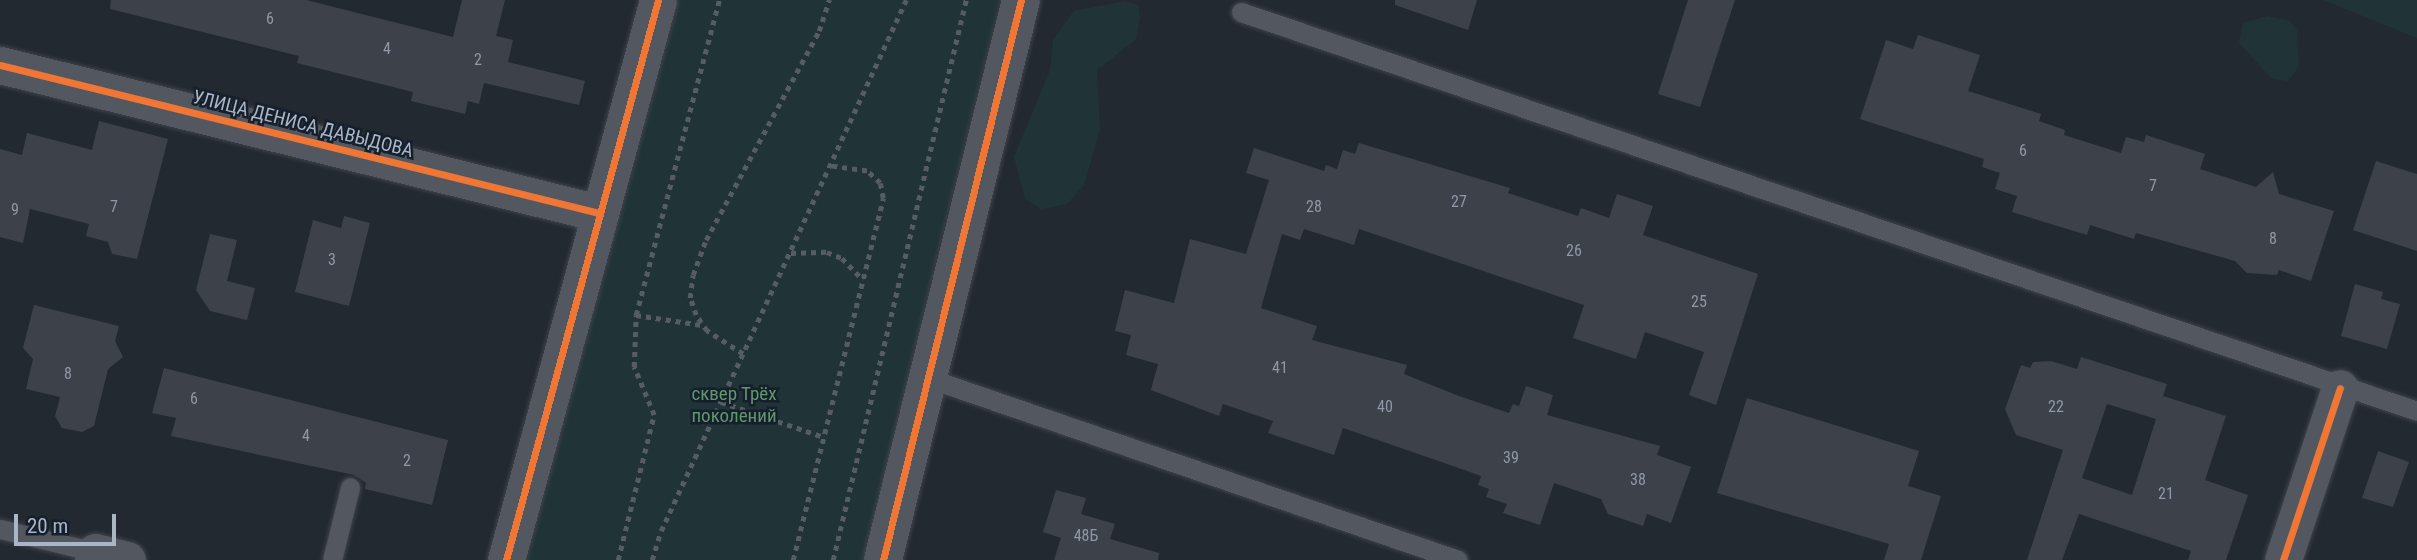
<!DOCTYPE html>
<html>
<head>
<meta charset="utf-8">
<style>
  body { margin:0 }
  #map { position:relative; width:2417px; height:560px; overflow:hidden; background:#232931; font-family:"Roboto Condensed",sans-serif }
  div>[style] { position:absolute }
  .green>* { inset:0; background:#203437 }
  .building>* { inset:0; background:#3d424a }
  .path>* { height:4.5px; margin-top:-2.25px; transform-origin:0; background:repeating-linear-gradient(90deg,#555c64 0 5px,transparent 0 10px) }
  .roads { filter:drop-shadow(0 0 2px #3f434a) drop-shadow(0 0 2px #3f434a) }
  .service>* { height:19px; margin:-9.5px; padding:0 9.5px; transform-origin:9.5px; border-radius:9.5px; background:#525760 }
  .minor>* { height:37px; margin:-18.5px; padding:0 18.5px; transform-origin:18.5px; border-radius:18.5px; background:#525760 }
  .tertiary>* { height:38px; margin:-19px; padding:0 19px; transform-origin:19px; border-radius:19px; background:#525760 }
  .cycleway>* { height:7px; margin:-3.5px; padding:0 3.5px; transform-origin:3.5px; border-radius:3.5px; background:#f07635 }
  span { translate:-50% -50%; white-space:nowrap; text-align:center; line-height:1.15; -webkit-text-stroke:5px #161f2c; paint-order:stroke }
  .number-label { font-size:16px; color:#8f98a6 }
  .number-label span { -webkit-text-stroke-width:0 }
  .street-label { font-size:19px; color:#aab5c5 }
  .park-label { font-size:19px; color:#60976c }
  .scale { position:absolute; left:14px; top:514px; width:102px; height:32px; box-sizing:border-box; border:4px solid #aab5c5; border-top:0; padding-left:9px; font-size:21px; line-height:24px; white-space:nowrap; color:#aab5c5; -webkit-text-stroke:5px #161f2c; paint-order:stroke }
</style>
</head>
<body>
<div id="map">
  <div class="green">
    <i style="clip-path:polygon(673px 0,999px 0,864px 560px,524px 560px)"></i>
    <i style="clip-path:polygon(2323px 0,2417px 0,2417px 38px)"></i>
    <i style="clip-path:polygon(1125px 1px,1138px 5px,1140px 18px,1136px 39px,1097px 70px,1100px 129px,1084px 185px,1067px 204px,1041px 209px,1025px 199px,1014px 157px,1050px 70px,1053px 40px,1074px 11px)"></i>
    <i style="clip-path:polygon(2267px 16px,2290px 21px,2297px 30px,2299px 66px,2288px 81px,2271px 78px,2239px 43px,2243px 23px)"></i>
  </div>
  <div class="building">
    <i style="clip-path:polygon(111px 0,306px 0,453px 37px,462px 0,505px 0,496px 36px,513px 40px,508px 62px,585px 81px,579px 105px,484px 83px,479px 104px,468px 101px,465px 114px,411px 101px,413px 92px,297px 63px,299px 56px,110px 9px)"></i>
    <i style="clip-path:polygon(1395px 0,1477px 0,1468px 30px,1395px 5px)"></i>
    <i style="clip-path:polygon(1688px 0,1735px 0,1700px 107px,1658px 94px)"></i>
    <i style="clip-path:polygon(1918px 35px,1980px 55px,1968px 91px,2041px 114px,2039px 121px,2065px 130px,2064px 135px,2121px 153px,2126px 137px,2144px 142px,2146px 135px,2205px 154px,2200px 169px,2256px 187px,2273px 172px,2279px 194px,2334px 211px,2311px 281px,2279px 270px,2277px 275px,2247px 273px,2235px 261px,2136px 233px,2134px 239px,2090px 225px,2087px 235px,2012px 212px,2017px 196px,1995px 189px,2000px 173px,1982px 167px,1984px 159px,1860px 119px,1886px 40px,1913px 49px)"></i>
    <i style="clip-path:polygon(99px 121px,168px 139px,137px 259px,112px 254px,108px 242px,86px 236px,89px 224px,30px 209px,23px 243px,0 237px,0 149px,22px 155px,27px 133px,92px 150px)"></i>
    <i style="clip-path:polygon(1359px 143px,1510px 188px,1508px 193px,1578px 216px,1581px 208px,1609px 218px,1617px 194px,1653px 206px,1643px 235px,1758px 274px,1716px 405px,1689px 395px,1704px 352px,1645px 332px,1636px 359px,1573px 338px,1584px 305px,1359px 229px,1354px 245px,1304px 229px,1300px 240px,1282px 234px,1261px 308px,1317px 326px,1312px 340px,1407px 365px,1404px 374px,1459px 396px,1509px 413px,1513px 404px,1519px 406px,1526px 386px,1553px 395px,1547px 415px,1660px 446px,1657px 455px,1691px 467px,1671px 523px,1647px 514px,1643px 526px,1608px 514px,1601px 499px,1554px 483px,1540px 525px,1503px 513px,1507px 504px,1486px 497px,1489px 489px,1478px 485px,1481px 476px,1456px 467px,1343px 428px,1334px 455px,1268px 433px,1273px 421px,1223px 404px,1219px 416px,1151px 390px,1158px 364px,1126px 355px,1131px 335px,1115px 331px,1125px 290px,1174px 303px,1190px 239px,1246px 254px,1269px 180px,1246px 173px,1254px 148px,1324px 171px,1326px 165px,1337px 169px,1343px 150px,1355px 154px)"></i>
    <i style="clip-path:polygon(2376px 161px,2417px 174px,2417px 251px,2353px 230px)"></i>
    <i style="clip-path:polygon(344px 216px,370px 223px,349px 306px,295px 292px,313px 220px,341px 228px)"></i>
    <i style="clip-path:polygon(210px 234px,237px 240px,227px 281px,255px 288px,247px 320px,210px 311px,196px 290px)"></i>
    <i style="clip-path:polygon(2355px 284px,2383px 292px,2381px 299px,2400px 304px,2387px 349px,2341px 336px)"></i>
    <i style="clip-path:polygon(34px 305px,119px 326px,115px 341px,123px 357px,108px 369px,94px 426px,82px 432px,62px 428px,55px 416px,60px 397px,26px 389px,33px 359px,23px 348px)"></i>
    <i style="clip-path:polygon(evenodd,2081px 357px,2167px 384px,2159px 409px,2163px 396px,2226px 416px,2205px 480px,2248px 495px,2226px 560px,2188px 560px,2191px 551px,2079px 514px,2062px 560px,2027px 560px,2063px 450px,2016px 435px,2005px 409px,2021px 365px,2030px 368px,2033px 362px,2051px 361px,2077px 369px,2081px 357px,2107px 404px,2156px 419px,2132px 495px,2082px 478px,2107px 404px)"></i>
    <i style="clip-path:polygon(164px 368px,448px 440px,432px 505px,365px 489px,366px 483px,354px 475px,171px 436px,176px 418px,152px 413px)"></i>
    <i style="clip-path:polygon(1747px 398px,1919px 451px,1908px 486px,1941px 496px,1921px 560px,1884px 560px,1889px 544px,1717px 493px)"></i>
    <i style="clip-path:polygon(2378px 451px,2409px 462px,2393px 507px,2362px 498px)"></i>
    <i style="clip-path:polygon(1056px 490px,1086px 498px,1081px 514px,1115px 524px,1110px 539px,1159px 553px,1158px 560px,1054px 560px,1061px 538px,1043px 532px)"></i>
  </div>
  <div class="path">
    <i style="left:791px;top:253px;width:36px;rotate:-2deg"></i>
    <i style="left:827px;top:252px;width:16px;rotate:22deg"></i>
    <i style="left:842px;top:258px;width:30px;rotate:46deg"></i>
    <i style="left:636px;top:315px;width:67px;rotate:8.6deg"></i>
    <i style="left:743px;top:354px;width:43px;rotate:-147.4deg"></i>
    <i style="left:707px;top:331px;width:19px;rotate:-125deg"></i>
    <i style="left:696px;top:315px;width:18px;rotate:-109deg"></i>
    <i style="left:690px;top:298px;width:23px;rotate:-83deg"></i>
    <i style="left:693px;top:275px;width:37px;rotate:-70deg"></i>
    <i style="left:706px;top:240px;width:238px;rotate:-61.6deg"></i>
    <i style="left:819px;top:31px;width:33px;rotate:-72deg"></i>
    <i style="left:721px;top:402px;width:109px;rotate:18.8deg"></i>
    <i style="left:618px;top:560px;width:149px;rotate:-76.1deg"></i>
    <i style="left:654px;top:415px;width:52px;rotate:-112.6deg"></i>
    <i style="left:634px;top:367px;width:52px;rotate:-87.8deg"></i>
    <i style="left:636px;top:315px;width:326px;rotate:-75.2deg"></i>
    <i style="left:652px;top:560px;width:30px;rotate:-73deg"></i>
    <i style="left:661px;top:531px;width:585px;rotate:-65.23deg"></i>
    <i style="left:793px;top:560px;width:373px;rotate:-76deg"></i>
    <i style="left:883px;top:198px;width:15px;rotate:-101deg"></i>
    <i style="left:880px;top:183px;width:18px;rotate:-137deg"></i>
    <i style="left:867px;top:171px;width:37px;rotate:-172deg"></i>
    <i style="left:833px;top:560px;width:576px;rotate:-76.64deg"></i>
  </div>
  <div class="roads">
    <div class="service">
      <i style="left:1241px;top:12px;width:1242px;rotate:18.74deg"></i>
      <i style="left:928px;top:378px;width:560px;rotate:18.95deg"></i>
      <i style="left:0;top:529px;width:98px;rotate:13.6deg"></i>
      <i style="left:332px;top:560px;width:75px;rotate:-76.1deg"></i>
    </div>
    <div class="minor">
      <i style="left:0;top:65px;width:617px;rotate:13.88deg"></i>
      <i style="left:93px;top:560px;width:8px;rotate:-76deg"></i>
      <i style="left:95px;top:552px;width:33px;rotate:14deg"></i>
      <i style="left:506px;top:560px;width:580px;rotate:-74.81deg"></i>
      <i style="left:2283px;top:560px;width:181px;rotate:-71.7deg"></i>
    </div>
    <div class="tertiary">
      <i style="left:883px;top:560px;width:577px;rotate:-76.16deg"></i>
    </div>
  </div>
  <div class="cycleway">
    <i style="left:0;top:65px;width:617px;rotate:13.88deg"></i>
    <i style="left:506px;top:560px;width:580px;rotate:-74.81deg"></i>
    <i style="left:883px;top:560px;width:577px;rotate:-76.16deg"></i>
    <i style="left:2283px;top:560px;width:181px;rotate:-71.7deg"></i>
  </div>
  <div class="number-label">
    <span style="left:270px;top:19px">6</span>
    <span style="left:387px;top:49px">4</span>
    <span style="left:478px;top:60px">2</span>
    <span style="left:2023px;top:151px">6</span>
    <span style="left:2153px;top:186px">7</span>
    <span style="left:1459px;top:202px">27</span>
    <span style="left:114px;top:207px">7</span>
    <span style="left:1314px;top:207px">28</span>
    <span style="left:15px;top:210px">9</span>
    <span style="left:2273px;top:239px">8</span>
    <span style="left:1574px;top:251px">26</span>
    <span style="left:332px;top:260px">3</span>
    <span style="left:1699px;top:302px">25</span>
    <span style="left:1280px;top:368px">41</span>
    <span style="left:68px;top:374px">8</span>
    <span style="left:194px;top:399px">6</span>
    <span style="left:1385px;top:407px">40</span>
    <span style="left:2056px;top:407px">22</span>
    <span style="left:306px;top:436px">4</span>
    <span style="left:1511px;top:458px">39</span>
    <span style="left:407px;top:461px">2</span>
    <span style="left:1638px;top:480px">38</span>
    <span style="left:2166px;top:494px">21</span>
    <span style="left:1086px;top:536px">48Б</span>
  </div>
  <div class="street-label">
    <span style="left:303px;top:124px;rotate:14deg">УЛИЦА ДЕНИСА ДАВЫДОВА</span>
  </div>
  <div class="park-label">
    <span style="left:734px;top:405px">сквер Трёх<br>поколений</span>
  </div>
  <div class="scale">20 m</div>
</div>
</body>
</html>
